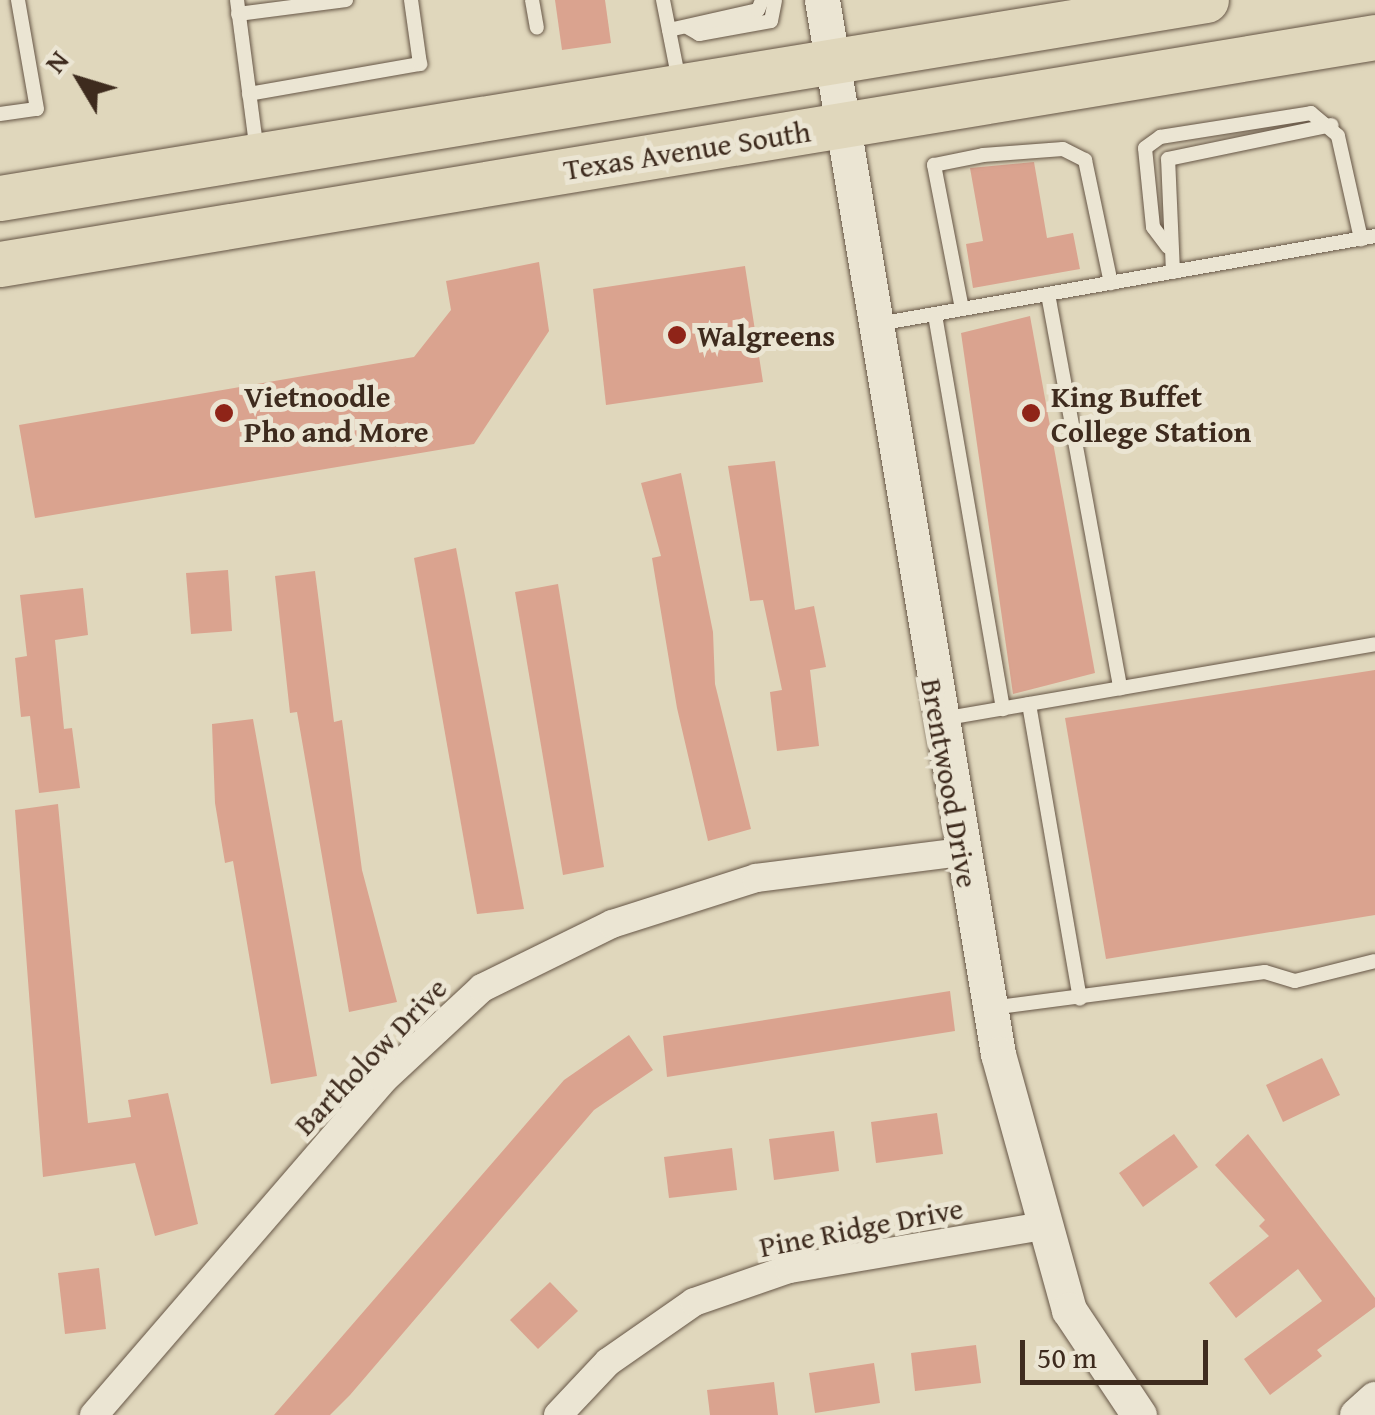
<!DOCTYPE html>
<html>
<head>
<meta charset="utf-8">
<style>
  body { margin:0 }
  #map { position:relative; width:1375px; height:1415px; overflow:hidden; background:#e0d7bc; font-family:"Gentium Book Plus",serif }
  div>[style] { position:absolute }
  .building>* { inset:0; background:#daa38f }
  .roads { filter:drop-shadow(0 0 2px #665646) drop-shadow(0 0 2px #665646) }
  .service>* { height:14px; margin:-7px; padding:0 7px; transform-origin:7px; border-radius:7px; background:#ebe5d3 }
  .minor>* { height:28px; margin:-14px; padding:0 14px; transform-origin:14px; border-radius:14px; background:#ebe5d3 }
  .tertiary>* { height:35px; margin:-17.5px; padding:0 17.5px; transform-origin:17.5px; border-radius:17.5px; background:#ebe5d3 }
  .primary>* { height:45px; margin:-22.5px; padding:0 22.5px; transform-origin:22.5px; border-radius:22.5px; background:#e0d7bc }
  .dots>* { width:28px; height:28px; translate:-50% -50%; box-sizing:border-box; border:5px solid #ebe5d3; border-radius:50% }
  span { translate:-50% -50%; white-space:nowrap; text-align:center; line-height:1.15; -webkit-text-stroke:10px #ebe5d3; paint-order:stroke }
  .street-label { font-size:30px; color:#3e2b1e }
  .poi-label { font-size:30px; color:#3e2b1e; font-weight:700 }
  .left { translate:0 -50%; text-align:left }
  .north { position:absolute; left:30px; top:30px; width:100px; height:100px; -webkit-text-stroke:8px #ebe5d3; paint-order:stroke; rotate:308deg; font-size:28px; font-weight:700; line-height:40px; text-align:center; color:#3e2b1e }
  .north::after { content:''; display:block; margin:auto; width:35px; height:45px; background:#3e2b1e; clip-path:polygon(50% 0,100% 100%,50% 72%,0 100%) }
  .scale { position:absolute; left:1020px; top:1340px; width:188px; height:45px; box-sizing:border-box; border:5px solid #3e2b1e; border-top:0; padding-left:12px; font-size:30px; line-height:35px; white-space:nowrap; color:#3e2b1e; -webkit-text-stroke:8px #ebe5d3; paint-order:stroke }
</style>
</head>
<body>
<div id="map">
  <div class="building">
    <i style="clip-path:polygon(555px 0,605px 0,611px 43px,562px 50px)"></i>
    <i style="clip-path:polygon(1034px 162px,1047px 238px,1073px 233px,1080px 269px,973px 288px,966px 244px,983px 241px,970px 168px)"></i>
    <i style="clip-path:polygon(539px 262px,549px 331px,474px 444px,35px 518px,19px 425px,414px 357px,451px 310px,446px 281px)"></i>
    <i style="clip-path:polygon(745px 266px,763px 382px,606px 405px,593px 289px)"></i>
    <i style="clip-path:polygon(1030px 316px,1095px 673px,1013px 694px,961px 333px)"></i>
    <i style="clip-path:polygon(775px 461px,795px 610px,814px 606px,826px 667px,810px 670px,819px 746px,777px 751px,770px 692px,782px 690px,763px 600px,750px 601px,728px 466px)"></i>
    <i style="clip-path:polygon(681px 473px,713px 632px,715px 684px,751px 829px,708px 841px,677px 708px,652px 558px,661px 556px,641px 483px)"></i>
    <i style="clip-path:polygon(456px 548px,524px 909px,477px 914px,414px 558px)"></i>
    <i style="clip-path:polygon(228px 570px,232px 631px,191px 634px,186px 573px)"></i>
    <i style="clip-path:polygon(315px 571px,334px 722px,342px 720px,362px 870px,397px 1002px,349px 1012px,297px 712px,290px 713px,275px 576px)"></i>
    <i style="clip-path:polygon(558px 584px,604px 867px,563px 875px,515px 592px)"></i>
    <i style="clip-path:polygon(83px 588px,88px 635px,55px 640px,64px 729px,72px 728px,80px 788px,39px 793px,30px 716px,21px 717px,15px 658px,27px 656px,20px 595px)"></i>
    <i style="clip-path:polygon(1375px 670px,1375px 915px,1106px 959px,1065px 718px)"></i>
    <i style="clip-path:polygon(253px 719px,317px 1076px,271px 1084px,233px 861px,225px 863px,215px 803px,212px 724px)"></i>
    <i style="clip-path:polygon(58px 804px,88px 1123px,131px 1117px,128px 1100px,168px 1093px,198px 1224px,155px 1236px,135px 1163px,43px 1177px,15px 810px)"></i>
    <i style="clip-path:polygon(950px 991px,955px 1031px,667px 1077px,663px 1036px)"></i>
    <i style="clip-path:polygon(629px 1035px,653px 1070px,594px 1110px,350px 1395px,330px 1415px,274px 1415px,564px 1080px)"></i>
    <i style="clip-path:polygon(1322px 1058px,1340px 1095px,1283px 1122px,1266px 1085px)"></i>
    <i style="clip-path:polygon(937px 1113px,943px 1154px,876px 1163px,871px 1122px)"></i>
    <i style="clip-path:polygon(834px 1131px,839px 1171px,774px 1180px,769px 1139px)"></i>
    <i style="clip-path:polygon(1174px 1134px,1198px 1167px,1143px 1207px,1119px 1173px)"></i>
    <i style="clip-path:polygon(1248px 1134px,1375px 1298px,1375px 1307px,1317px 1350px,1322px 1356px,1270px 1395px,1244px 1359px,1322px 1301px,1298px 1269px,1236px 1318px,1209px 1283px,1269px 1236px,1259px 1226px,1265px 1220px,1215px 1165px)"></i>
    <i style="clip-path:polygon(732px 1148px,737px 1190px,669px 1198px,664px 1157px)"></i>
    <i style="clip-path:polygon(99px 1268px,106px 1329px,65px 1334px,58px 1273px)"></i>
    <i style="clip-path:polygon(550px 1282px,578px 1311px,538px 1349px,510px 1320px)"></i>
    <i style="clip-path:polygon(976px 1345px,981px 1383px,915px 1391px,911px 1353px)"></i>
    <i style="clip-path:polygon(874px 1363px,880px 1403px,815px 1413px,809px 1373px)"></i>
    <i style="clip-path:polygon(774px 1382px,778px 1415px,710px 1415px,707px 1390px)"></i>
  </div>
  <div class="roads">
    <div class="service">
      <i style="left:237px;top:0;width:152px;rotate:82.5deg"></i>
      <i style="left:532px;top:0;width:28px;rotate:80deg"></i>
      <i style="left:663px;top:0;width:83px;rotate:78.8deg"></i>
      <i style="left:238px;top:14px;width:109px;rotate:-7.4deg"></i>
      <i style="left:687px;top:27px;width:14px;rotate:30deg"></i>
      <i style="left:699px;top:34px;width:73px;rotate:-10.2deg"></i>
      <i style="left:771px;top:21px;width:21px;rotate:-79deg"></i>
      <i style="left:669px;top:30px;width:91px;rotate:-12.7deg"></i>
      <i style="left:758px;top:10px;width:11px;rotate:-68deg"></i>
      <i style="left:249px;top:94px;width:174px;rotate:-10deg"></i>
      <i style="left:420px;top:64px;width:65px;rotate:-98deg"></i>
      <i style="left:0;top:114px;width:37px;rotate:-8deg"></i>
      <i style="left:37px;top:109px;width:111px;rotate:-99.9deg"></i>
      <i style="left:1168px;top:247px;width:25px;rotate:-127deg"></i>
      <i style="left:1153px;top:227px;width:79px;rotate:-95.8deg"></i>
      <i style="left:1145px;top:148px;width:19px;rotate:-36deg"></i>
      <i style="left:1160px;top:137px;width:153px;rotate:-9deg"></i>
      <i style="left:1311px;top:113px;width:35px;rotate:40deg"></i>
      <i style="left:1338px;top:136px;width:106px;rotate:77.4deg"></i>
      <i style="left:1173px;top:272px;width:113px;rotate:-92.5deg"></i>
      <i style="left:1168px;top:159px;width:167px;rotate:-11.7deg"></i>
      <i style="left:1048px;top:294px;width:401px;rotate:79.6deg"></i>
      <i style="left:962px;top:309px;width:147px;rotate:-101deg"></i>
      <i style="left:934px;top:165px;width:50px;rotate:-11.5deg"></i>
      <i style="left:983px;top:155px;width:80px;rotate:-4.3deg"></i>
      <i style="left:1063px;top:149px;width:25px;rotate:27deg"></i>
      <i style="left:1085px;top:160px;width:126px;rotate:78.1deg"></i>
      <i style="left:935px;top:315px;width:400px;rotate:80.2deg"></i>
      <i style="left:878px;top:324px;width:505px;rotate:-10.04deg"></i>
      <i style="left:1029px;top:704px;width:299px;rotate:80.2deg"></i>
      <i style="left:942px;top:719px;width:439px;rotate:-9.8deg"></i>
      <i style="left:991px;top:1008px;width:276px;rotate:-7.5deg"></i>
      <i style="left:1265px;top:972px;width:31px;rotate:17deg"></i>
      <i style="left:1295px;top:981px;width:82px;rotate:-14deg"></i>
    </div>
    <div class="minor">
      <i style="left:94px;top:1415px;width:442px;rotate:-49.2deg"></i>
      <i style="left:383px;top:1080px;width:135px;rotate:-42.9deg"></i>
      <i style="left:482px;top:988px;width:145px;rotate:-26.2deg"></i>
      <i style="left:612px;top:924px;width:151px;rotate:-17.7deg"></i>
      <i style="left:756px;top:878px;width:208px;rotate:-7.2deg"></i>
      <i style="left:558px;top:1415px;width:73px;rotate:-46.7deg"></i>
      <i style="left:608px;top:1362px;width:105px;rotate:-34.9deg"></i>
      <i style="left:694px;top:1302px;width:101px;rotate:-19.2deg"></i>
      <i style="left:789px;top:1269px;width:257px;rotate:-9.6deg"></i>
    </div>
    <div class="tertiary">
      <i style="left:822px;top:0;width:1069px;rotate:80.52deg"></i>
      <i style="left:998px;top:1054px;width:266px;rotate:74.5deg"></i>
      <i style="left:1069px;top:1310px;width:126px;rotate:56.3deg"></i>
      <i style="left:1357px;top:1415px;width:24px;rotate:-42deg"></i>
    </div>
    <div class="primary">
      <i style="left:0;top:198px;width:1222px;rotate:-9.32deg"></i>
      <i style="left:0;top:264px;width:1394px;rotate:-9.37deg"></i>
    </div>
  </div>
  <div class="dots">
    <i style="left:677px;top:335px;background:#8f2418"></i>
    <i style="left:224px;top:413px;background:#8f2418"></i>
    <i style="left:1031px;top:413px;background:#8f2418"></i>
  </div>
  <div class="street-label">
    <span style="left:687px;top:150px;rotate:-9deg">Texas Avenue South</span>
    <span style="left:950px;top:783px;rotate:80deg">Brentwood Drive</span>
    <span style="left:370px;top:1056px;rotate:-46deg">Bartholow Drive</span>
    <span style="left:861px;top:1227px;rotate:-11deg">Pine Ridge Drive</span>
  </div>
  <div class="poi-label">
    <span class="left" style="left:697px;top:335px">Walgreens</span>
    <span class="left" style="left:244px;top:413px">Vietnoodle<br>Pho and More</span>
    <span class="left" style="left:1051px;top:413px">King Buffet<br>College Station</span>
  </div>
  <div class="north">N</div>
  <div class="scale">50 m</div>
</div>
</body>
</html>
